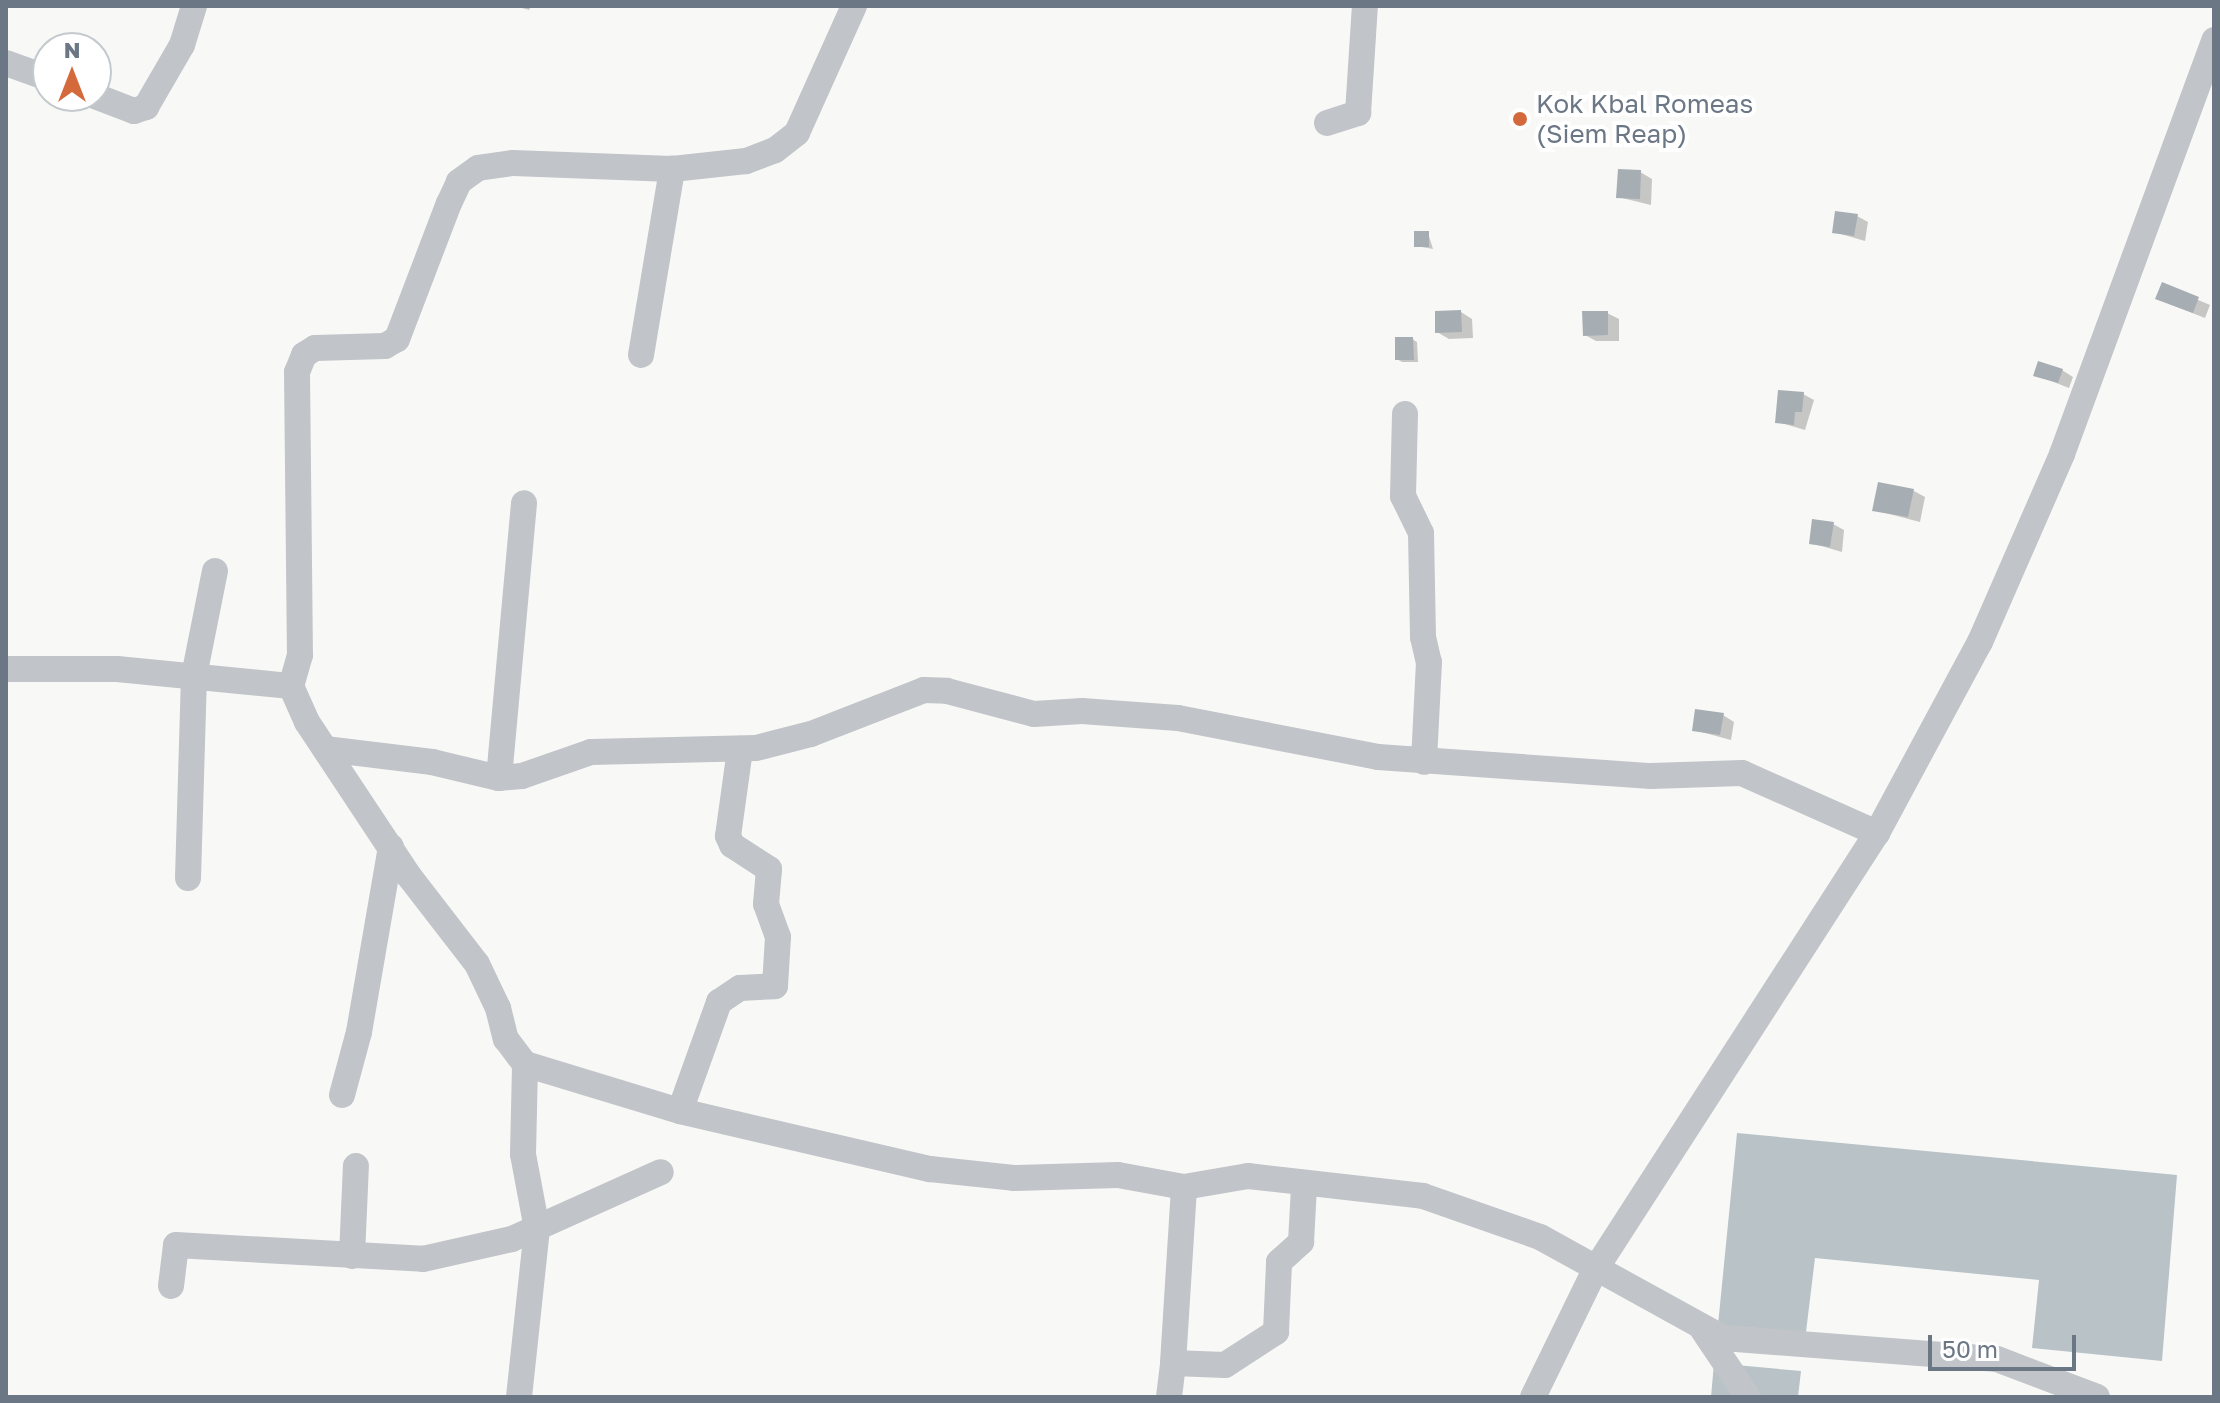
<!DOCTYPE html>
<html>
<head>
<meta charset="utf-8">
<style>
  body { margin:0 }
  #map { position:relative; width:2220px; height:1403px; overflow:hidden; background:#f8f9f7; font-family:"Golos Text",sans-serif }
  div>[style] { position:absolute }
  .water>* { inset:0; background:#b9c2c7 }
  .shadow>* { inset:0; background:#0003 }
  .building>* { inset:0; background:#a6adb3 }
  .minor>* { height:26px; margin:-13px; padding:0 13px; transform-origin:13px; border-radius:13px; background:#c1c4c8 }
  .dots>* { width:22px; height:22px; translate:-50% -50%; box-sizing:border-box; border:4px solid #fff; border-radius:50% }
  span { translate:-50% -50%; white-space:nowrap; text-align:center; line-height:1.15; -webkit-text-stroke:8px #fff; paint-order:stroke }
  .poi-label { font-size:26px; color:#6b7785 }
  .left { translate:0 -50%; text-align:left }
  .frame { position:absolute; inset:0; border:8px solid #6b7785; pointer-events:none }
  .north { position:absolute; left:32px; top:32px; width:80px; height:80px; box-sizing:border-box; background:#fff; border:2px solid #c4c9ce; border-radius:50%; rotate:0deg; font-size:22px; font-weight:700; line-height:32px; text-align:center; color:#6b7785 }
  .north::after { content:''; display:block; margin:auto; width:28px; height:36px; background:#d46a3c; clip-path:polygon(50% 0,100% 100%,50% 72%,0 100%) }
  .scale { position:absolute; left:1928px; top:1335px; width:148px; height:36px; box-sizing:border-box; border:4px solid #6b7785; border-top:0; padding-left:10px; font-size:24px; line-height:28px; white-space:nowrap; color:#6b7785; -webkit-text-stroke:6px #fff; paint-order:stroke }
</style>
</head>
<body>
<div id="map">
  <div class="water">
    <i style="clip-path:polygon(1737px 1133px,2177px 1175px,2162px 1361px,2032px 1348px,2039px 1280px,1815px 1258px,1806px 1332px,1718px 1325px)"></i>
    <i style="clip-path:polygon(1714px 1363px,1801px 1371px,1798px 1397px,1711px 1397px)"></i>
  </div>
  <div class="shadow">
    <i style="clip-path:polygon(515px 6px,531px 6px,529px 10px)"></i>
    <i style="clip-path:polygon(1640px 172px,1652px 179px,1651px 205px,1618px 197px)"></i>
    <i style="clip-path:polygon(1857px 216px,1868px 222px,1865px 241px,1834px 232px)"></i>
    <i style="clip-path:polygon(1428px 233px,1433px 249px,1416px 246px)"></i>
    <i style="clip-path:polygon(2163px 285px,2210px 305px,2205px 318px,2169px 304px)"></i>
    <i style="clip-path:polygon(1461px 312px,1472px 319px,1473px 338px,1449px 339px,1437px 332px)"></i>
    <i style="clip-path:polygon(1607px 313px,1619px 319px,1619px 341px,1596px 341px,1585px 335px)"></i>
    <i style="clip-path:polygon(1412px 339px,1417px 342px,1418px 362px,1402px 362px,1397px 359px)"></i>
    <i style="clip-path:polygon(2062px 370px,2073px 377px,2069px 388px,2036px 375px)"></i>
    <i style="clip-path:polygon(1803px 394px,1814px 400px,1805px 430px,1778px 422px)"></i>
    <i style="clip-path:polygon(1914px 491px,1925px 497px,1920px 522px,1874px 510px)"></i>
    <i style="clip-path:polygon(1833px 524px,1844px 530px,1842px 552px,1811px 543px)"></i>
    <i style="clip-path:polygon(1723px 715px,1734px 722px,1731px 740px,1694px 730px)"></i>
  </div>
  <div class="building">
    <i style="clip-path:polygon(1618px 169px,1641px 170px,1640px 199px,1616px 198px)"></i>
    <i style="clip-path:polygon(1835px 211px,1858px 214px,1854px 236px,1832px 233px)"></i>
    <i style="clip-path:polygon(1414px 231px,1429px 231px,1429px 247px,1414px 247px)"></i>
    <i style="clip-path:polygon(2162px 282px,2199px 297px,2193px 313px,2155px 299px)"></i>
    <i style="clip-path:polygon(1461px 310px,1462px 332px,1435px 333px,1435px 311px)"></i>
    <i style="clip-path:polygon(1582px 311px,1608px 311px,1608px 335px,1583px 336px)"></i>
    <i style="clip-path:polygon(1395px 337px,1413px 337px,1414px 360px,1395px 360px)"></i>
    <i style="clip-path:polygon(2038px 361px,2063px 369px,2058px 383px,2033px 376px)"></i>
    <i style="clip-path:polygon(1778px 390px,1804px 392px,1802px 412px,1795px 412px,1794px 425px,1775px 423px)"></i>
    <i style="clip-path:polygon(1878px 482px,1914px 489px,1908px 517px,1872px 511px)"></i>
    <i style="clip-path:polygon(1812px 519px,1834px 522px,1830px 547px,1809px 544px)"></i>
    <i style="clip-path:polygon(1695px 709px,1724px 713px,1720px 735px,1692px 731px)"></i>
  </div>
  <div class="minor">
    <i style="left:854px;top:6px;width:139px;rotate:114.2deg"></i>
    <i style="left:797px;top:133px;width:28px;rotate:142deg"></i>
    <i style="left:775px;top:150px;width:31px;rotate:159deg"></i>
    <i style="left:746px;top:161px;width:74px;rotate:173.8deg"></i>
    <i style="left:672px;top:169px;width:159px;rotate:-177.8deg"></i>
    <i style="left:513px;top:163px;width:35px;rotate:172deg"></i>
    <i style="left:478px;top:168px;width:24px;rotate:144deg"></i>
    <i style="left:459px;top:182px;width:23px;rotate:115deg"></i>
    <i style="left:449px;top:203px;width:146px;rotate:110.9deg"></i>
    <i style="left:397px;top:339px;width:14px;rotate:150deg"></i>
    <i style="left:385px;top:346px;width:70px;rotate:178.4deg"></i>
    <i style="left:315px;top:348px;width:13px;rotate:148deg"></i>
    <i style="left:304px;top:355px;width:18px;rotate:112deg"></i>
    <i style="left:297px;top:372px;width:283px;rotate:89.4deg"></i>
    <i style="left:300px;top:655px;width:32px;rotate:106deg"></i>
    <i style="left:291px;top:686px;width:39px;rotate:66deg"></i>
    <i style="left:307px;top:722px;width:185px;rotate:56.5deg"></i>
    <i style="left:409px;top:876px;width:111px;rotate:52.3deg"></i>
    <i style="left:477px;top:964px;width:49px;rotate:64.5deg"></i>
    <i style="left:498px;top:1008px;width:32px;rotate:76deg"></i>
    <i style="left:506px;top:1039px;width:31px;rotate:53deg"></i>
    <i style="left:525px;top:1064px;width:162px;rotate:16.9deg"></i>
    <i style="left:680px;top:1111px;width:257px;rotate:13.1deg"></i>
    <i style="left:930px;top:1169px;width:84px;rotate:6.1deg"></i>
    <i style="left:1014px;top:1178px;width:104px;rotate:-1.7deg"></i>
    <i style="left:1118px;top:1175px;width:67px;rotate:10.3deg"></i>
    <i style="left:1184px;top:1187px;width:65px;rotate:-9.8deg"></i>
    <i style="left:1248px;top:1176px;width:176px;rotate:6.5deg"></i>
    <i style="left:1423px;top:1196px;width:124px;rotate:19.3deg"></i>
    <i style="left:1540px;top:1237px;width:209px;rotate:28.9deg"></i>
    <i style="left:1723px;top:1338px;width:275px;rotate:4.4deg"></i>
    <i style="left:1997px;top:1359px;width:107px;rotate:20.8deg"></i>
    <i style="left:6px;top:63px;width:45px;rotate:19.7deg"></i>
    <i style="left:95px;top:96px;width:42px;rotate:21deg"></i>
    <i style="left:134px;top:111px;width:13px;rotate:-18deg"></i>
    <i style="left:146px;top:107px;width:72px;rotate:-59.9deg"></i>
    <i style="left:182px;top:45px;width:41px;rotate:-72.9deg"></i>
    <i style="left:1327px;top:123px;width:33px;rotate:-18deg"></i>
    <i style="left:1358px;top:113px;width:107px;rotate:-86.3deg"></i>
    <i style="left:641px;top:355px;width:189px;rotate:-80.5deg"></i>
    <i style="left:1405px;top:414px;width:82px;rotate:91.4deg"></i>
    <i style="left:1403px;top:496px;width:41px;rotate:64.1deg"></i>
    <i style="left:1421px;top:533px;width:104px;rotate:88.9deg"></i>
    <i style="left:1423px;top:637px;width:26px;rotate:77deg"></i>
    <i style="left:1429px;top:662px;width:100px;rotate:92.9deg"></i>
    <i style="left:6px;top:669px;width:111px"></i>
    <i style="left:117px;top:669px;width:175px;rotate:5.6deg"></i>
    <i style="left:325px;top:749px;width:108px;rotate:6.9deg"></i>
    <i style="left:432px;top:762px;width:69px;rotate:13.4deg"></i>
    <i style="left:499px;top:778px;width:23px;rotate:-5deg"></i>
    <i style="left:522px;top:776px;width:73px;rotate:-19.2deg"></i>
    <i style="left:591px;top:752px;width:165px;rotate:-1.4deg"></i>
    <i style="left:756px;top:748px;width:57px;rotate:-14.3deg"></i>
    <i style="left:811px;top:734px;width:121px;rotate:-21.3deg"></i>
    <i style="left:924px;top:690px;width:23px;rotate:2deg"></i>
    <i style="left:947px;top:691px;width:90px;rotate:14.8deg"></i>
    <i style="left:1034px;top:714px;width:48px;rotate:-3.6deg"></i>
    <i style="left:1082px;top:711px;width:96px;rotate:4.2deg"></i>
    <i style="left:1178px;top:718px;width:204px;rotate:11deg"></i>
    <i style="left:1378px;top:757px;width:274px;rotate:4deg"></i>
    <i style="left:1651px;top:776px;width:91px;rotate:-1.9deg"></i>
    <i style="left:1742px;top:773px;width:148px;rotate:24deg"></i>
    <i style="left:499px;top:778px;width:276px;rotate:-84.8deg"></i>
    <i style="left:188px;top:878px;width:202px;rotate:-88.3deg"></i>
    <i style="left:194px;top:676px;width:107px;rotate:-78.7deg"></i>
    <i style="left:342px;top:1095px;width:65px;rotate:-74.9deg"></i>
    <i style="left:359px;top:1032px;width:188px;rotate:-80.2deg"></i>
    <i style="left:680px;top:1111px;width:116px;rotate:-70.3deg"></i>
    <i style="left:719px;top:1002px;width:25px;rotate:-34deg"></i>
    <i style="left:740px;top:988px;width:35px;rotate:-3deg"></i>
    <i style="left:775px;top:986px;width:49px;rotate:-86.5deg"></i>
    <i style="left:778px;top:937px;width:35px;rotate:-110deg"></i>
    <i style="left:766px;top:904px;width:35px;rotate:-85deg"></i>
    <i style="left:769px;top:869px;width:44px;rotate:-147deg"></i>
    <i style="left:732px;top:845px;width:10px;rotate:-114deg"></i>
    <i style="left:728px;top:836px;width:88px;rotate:-82.1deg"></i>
    <i style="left:352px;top:1256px;width:90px;rotate:-87.5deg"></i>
    <i style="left:171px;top:1286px;width:41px;rotate:-83deg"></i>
    <i style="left:176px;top:1245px;width:247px;rotate:3.2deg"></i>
    <i style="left:423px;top:1259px;width:91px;rotate:-12.7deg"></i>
    <i style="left:512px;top:1239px;width:163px;rotate:-24.2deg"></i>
    <i style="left:1701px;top:1327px;width:84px;rotate:56.1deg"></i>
    <i style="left:1173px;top:1363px;width:176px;rotate:-86.4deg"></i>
    <i style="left:519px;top:1397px;width:169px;rotate:-83.9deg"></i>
    <i style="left:537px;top:1229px;width:76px;rotate:-100.6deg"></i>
    <i style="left:523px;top:1154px;width:90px;rotate:-88.7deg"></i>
    <i style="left:1169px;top:1397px;width:34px;rotate:-83deg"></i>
    <i style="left:1173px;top:1363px;width:52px;rotate:2.2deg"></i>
    <i style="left:1225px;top:1365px;width:61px;rotate:-32.9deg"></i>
    <i style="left:1276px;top:1332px;width:70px;rotate:-87.5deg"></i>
    <i style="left:1279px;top:1262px;width:30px;rotate:-42deg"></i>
    <i style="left:1301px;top:1242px;width:56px;rotate:-86.9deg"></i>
    <i style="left:1533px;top:1397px;width:141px;rotate:-64deg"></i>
    <i style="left:1595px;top:1270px;width:520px;rotate:-57.17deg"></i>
    <i style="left:1877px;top:833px;width:217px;rotate:-61.7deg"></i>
    <i style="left:1980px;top:642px;width:205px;rotate:-66.4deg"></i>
    <i style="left:2062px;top:454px;width:441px;rotate:-69.8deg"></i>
  </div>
  <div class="dots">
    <i style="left:1520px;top:119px;background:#d46a3c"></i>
  </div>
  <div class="poi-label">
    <span class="left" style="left:1536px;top:119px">Kok Kbal Romeas<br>(Siem Reap)</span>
  </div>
  <div class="frame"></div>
  <div class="north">N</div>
  <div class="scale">50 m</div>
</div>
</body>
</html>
